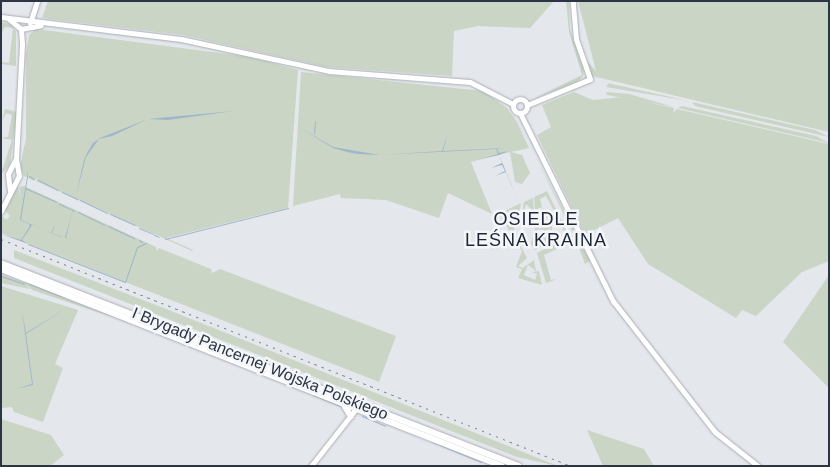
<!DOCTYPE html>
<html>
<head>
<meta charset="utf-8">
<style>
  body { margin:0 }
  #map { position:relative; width:830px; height:467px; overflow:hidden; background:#e4e7ec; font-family:Arial,sans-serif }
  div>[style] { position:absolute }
  .green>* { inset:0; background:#cad5c5 }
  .round { border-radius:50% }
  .water>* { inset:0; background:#a0b6cb }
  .stream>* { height:1px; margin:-0.5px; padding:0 0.5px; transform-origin:0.5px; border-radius:0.5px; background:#a0b6cb }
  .roads { filter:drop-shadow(0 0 1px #a9aeb6) drop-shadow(0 0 1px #a9aeb6) }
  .secondary>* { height:5px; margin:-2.5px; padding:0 2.5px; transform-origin:2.5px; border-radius:2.5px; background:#fff }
  .secondary>.ring { margin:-2.5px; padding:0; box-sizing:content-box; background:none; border:5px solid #fff; border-radius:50% }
  .primary>* { height:5.5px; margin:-2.75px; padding:0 2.75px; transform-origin:2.75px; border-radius:2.75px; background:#fff }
  .rail>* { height:1px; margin-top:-0.5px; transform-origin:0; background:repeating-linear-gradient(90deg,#7d8795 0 2.5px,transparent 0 7.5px) }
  span { translate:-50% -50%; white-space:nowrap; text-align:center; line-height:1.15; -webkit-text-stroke:5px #f4f6f9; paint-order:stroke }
  .street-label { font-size:16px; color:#2b3544 }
  .neighbourhood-label { font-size:18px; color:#1d2635; letter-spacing:1px }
  .frame { position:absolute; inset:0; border:2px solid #2b3544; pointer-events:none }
</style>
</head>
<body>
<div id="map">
  <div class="green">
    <i style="clip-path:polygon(48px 1px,554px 1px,530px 28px,478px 26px,454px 31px,452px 76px,327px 67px,183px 35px,42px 18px)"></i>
    <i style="clip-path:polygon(566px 1px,569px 1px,570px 29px,584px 70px,583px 76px,577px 82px,533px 99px,582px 75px,569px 32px)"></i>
    <i style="clip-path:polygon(578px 1px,829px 1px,829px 132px,592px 76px,586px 60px,596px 71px)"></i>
    <i style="clip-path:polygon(1px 22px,11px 24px,16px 32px,16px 66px,1px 64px,1px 53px,2px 62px,9px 63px,13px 28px,5px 27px,1px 34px)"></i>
    <i style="clip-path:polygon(68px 28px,184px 41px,227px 49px,292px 65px,192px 44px)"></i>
    <i style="clip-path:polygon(36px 29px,250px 57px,298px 70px,288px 208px,166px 238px,193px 250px,199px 243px,192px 251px,36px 181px,38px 177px,34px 181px,24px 176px,20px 166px,26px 139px,26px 55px,29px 35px)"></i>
    <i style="clip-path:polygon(301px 72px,483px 91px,507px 108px,517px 122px,529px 148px,511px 152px,522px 155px,530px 173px,522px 184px,515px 182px,510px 152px,471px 162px,492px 214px,448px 193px,439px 218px,386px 200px,341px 198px,340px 194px,293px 206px)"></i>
    <i style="clip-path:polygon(325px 72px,458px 84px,319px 73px)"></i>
    <i style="clip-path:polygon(609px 83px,612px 84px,689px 101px,606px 87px)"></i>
    <i style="clip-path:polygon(574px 92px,593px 100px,623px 97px,674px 108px,673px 113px,677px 109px,829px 144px,829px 261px,802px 272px,756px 316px,742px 310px,736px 318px,648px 264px,618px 218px,585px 235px,537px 135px,551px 127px,542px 105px)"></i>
    <i style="clip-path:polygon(606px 92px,629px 94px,674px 107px,607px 95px)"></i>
    <i style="clip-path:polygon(692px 102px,815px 130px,829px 137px,695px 106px)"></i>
    <i style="clip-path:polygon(682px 106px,816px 136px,829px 143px,678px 108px)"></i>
    <i style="clip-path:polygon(5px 109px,17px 112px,10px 165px,1px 174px,12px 140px,1px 138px,8px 137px,12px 115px,6px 113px,2px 121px)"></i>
    <i style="clip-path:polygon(539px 164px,590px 261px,585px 264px,575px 237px)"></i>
    <i style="clip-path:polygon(24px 186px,156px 247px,157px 251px,159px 248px,211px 269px,212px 273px,220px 269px,396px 336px,379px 382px,1px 233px,1px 214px,6px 220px,10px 216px,5px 210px,14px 189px,18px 187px,21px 198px,19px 187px)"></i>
    <i style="clip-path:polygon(547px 191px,572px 242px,544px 255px,551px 280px,557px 279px,546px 283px,537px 253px,567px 238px,559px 221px,552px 224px,552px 233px,547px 222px,555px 213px,546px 196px,540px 199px,542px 207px,535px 210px,534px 197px)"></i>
    <i style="clip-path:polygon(533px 198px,534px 212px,526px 204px,523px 215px,529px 218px,532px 214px,531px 220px,521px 219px,524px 202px)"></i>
    <i style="clip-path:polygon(521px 203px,518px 219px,516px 212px,511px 210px,508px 222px,514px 225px,518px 220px,513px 232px,527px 258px,518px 266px,523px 268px,534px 260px,536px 271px,528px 265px,524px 275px,535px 280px,537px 274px,532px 272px,539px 271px,542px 285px,518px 278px,522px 269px,516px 267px,522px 251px,499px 214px)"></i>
    <i class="round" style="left:536.5px;top:208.5px;width:11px;height:11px"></i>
    <i style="clip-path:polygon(537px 220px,546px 222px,551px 233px,544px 235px,544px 230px,538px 229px,535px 242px,541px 244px,544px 237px,552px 240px,535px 250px,531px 244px)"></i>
    <i style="clip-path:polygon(14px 250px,166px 309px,558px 466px,517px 457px,14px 258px)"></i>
    <i style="clip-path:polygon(1px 274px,25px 283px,30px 289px,1px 283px)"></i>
    <i style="clip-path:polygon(829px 275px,829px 388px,783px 342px)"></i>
    <i style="clip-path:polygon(23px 280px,151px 330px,32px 290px)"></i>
    <i style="clip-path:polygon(1px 286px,78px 310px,55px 364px,63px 368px,43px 422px,14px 412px,12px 407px,1px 408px)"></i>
    <i style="clip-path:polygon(1px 419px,51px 435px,64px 455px,50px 466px,1px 466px)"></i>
    <i style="clip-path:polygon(587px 430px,644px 449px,654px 466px,603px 466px)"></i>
  </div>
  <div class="water">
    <i style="clip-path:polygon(470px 109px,448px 132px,443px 151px,504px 148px,497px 149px,499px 153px,509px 151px,499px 155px,510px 181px,518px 201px,506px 172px,495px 176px,505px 171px,502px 165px,491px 168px,502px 163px,499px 155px,481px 159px,498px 154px,496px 149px,380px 155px,358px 154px,347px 152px,333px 148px,294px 124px,234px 111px,168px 120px,148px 119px,112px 136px,99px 139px,86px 157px,75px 199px,84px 160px,86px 155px,93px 143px,100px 138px,148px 119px,234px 111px,294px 124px,333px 147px,380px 155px,442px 151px,448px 132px)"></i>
    <i style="clip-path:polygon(28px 171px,28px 176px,21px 220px,51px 233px,56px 222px,52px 233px,65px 238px,73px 209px,66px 238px,61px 237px,32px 225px,22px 240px,28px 244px,1px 234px,21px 240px,30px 226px,29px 224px,20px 220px,20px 219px)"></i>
    <i style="clip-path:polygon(68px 307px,26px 334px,33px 385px,15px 389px,1px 383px,15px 389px,32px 384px,22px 312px,26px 333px)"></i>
  </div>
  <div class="stream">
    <i style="left:314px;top:133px;width:12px;rotate:-85deg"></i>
    <i style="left:29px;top:176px;width:6px;rotate:31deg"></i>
    <i style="left:38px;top:180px;width:22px;rotate:27deg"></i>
    <i style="left:25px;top:188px;width:34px;rotate:24deg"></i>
    <i style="left:62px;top:192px;width:17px;rotate:25deg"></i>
    <i style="left:80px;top:200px;width:30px;rotate:26deg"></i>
    <i style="left:59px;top:204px;width:17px;rotate:24deg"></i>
    <i style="left:78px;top:212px;width:30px;rotate:26deg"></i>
    <i style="left:110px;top:214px;width:27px;rotate:24deg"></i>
    <i style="left:108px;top:226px;width:29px;rotate:25deg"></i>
    <i style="left:139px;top:228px;width:15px;rotate:23deg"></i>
    <i style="left:154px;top:235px;width:5px;rotate:22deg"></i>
    <i style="left:165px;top:239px;width:127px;rotate:-14.1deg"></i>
    <i style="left:139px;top:240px;width:4px;rotate:34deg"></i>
    <i style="left:28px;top:244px;width:104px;rotate:21.4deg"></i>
    <i style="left:125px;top:282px;width:37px;rotate:-71deg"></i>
    <i style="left:137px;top:247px;width:10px;rotate:-24deg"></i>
    <i style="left:1px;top:276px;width:24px;rotate:19deg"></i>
    <i style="left:30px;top:284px;width:34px;rotate:21deg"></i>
    <i style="left:313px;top:395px;width:32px;rotate:22deg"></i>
    <i style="left:362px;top:416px;width:25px;rotate:23deg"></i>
    <i style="left:433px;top:442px;width:52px;rotate:22.6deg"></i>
  </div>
  <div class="roads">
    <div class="secondary">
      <i style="left:1px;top:17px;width:181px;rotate:7deg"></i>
      <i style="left:181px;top:39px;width:151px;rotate:12.2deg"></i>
      <i style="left:329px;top:71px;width:141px;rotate:4.5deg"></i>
      <i style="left:470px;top:82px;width:48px;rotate:27.1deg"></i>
      <i style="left:30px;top:23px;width:23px;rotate:-72deg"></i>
      <i style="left:21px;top:29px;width:20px;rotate:-11deg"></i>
      <i class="ring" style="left:513px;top:99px;width:9px;height:9px"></i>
      <i style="left:527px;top:105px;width:68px;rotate:-22.4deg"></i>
      <i style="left:590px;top:79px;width:42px;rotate:-109.3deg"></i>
      <i style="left:576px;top:39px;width:38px;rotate:-95deg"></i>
      <i style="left:520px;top:113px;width:210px;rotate:63.7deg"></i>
      <i style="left:613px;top:301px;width:166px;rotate:52.1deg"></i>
      <i style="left:715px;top:432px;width:55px;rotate:38.3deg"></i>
      <i style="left:10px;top:191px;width:17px;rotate:-97deg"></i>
      <i style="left:8px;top:174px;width:16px;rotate:-63deg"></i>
      <i style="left:1px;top:211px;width:39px;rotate:-63deg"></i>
      <i style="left:19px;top:176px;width:17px;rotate:-100deg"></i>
      <i style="left:16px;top:159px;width:115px;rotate:-87deg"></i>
      <i style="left:22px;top:44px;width:15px;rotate:-94deg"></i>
      <i style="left:21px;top:29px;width:16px;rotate:-140deg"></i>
      <i style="left:311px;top:466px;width:76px;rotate:-51.9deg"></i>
    </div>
    <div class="primary">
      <i style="left:1px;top:263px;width:556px;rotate:21.4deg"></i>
      <i style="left:1px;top:269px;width:538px;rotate:21.47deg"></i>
      <i style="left:344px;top:404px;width:14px;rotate:60deg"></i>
    </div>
  </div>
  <div class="rail">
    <i style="left:1px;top:239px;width:614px;rotate:21.71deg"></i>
  </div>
  <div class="street-label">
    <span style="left:260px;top:364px;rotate:22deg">I Brygady Pancernej Wojska Polskiego</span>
  </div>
  <div class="neighbourhood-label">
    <span style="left:536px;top:230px">OSIEDLE<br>LEŚNA KRAINA</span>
  </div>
  <div class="frame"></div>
</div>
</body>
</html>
